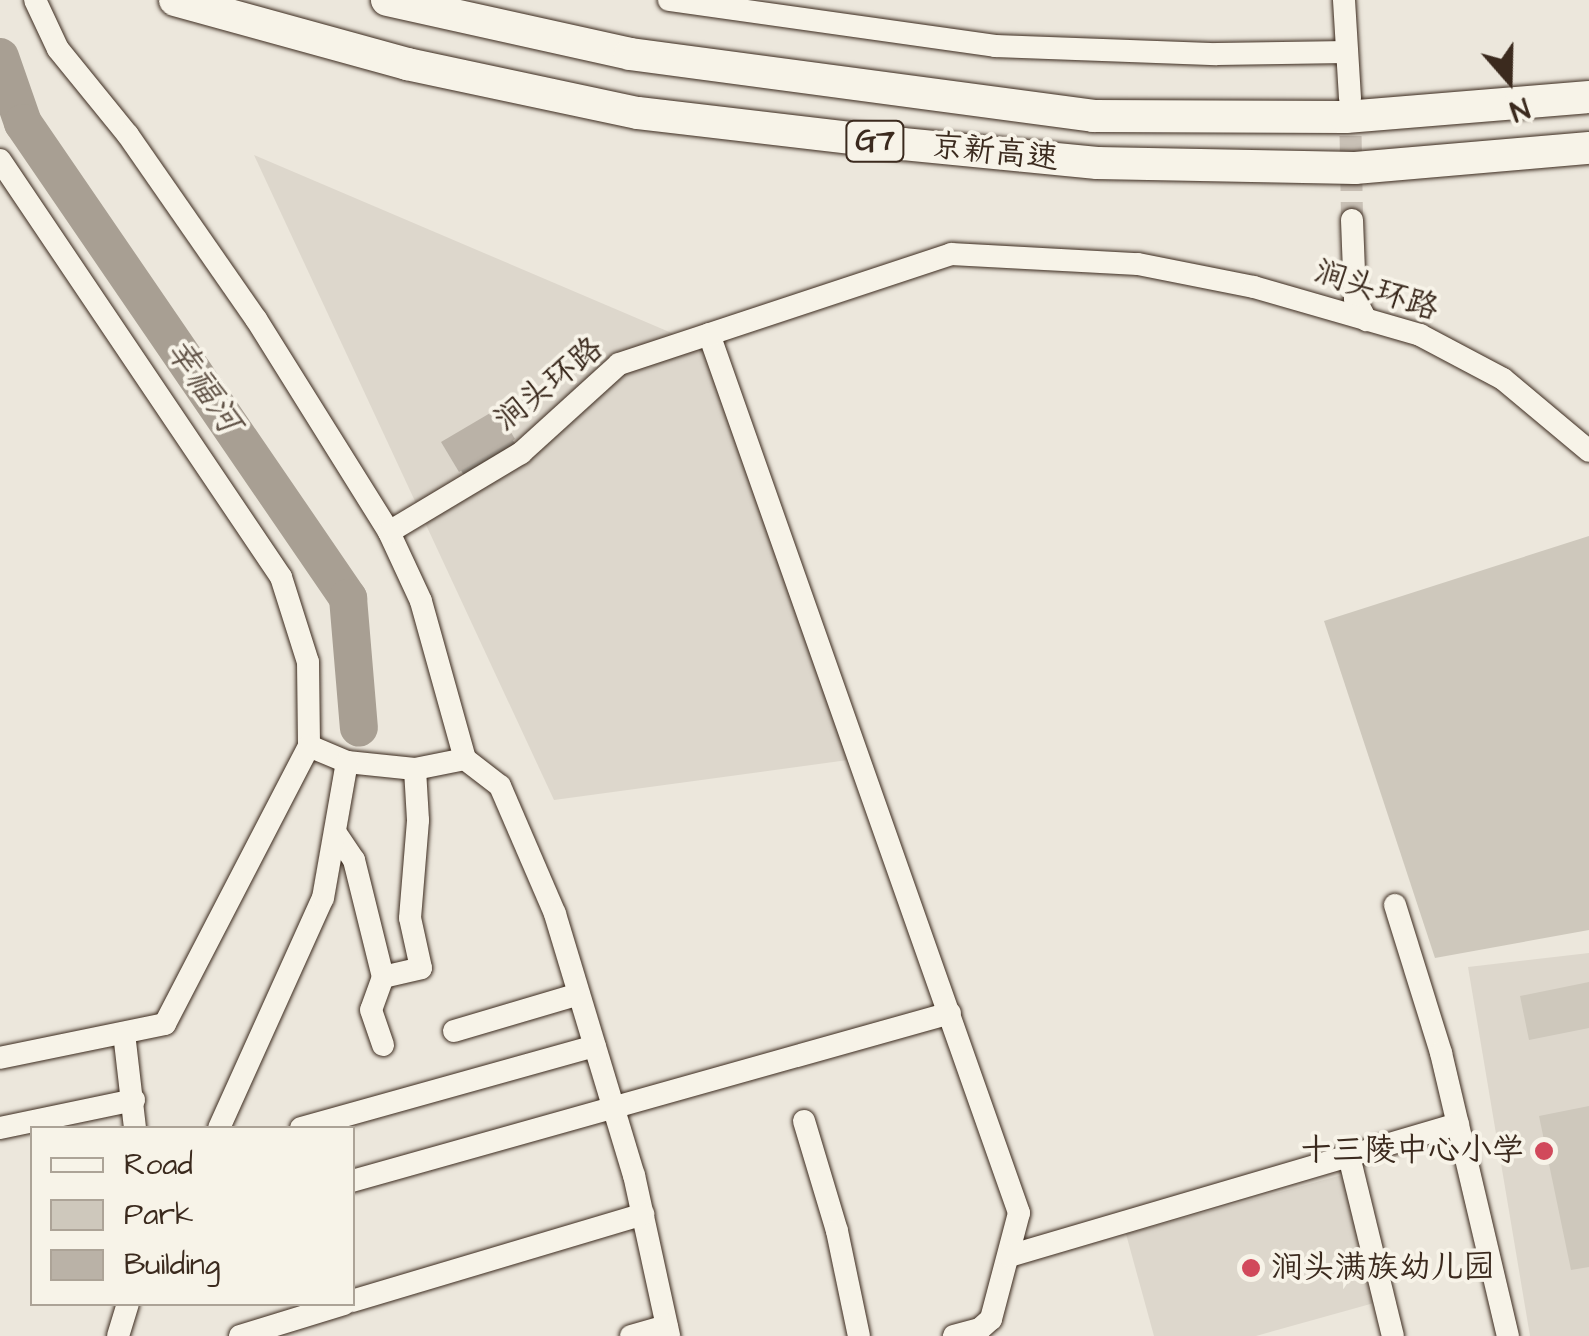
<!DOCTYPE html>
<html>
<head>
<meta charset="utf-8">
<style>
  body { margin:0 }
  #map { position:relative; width:1589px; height:1336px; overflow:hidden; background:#ece7dc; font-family:"Architects Daughter","LXGW WenKai TC",sans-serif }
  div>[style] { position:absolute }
  .built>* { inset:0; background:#ddd7cc }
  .green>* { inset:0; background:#cec8bc }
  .shadow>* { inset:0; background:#0003 }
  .river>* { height:38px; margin:-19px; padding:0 19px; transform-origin:19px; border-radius:19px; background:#a89f93 }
  .building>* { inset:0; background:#bab2a7 }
  .minor-tunnel>* { height:22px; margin-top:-11px; transform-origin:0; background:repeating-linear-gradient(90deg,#c9c1b6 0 22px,transparent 0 33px) }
  .roads { filter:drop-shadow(0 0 2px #3b2a1e) drop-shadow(0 0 2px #3b2a1e) }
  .minor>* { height:22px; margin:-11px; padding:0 11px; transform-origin:11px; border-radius:11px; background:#f7f3e8 }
  .highway>* { height:32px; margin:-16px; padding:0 16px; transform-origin:16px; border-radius:16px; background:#f7f3e8 }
  .dots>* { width:28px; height:28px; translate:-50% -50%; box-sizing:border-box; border:5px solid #f7f3e8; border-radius:50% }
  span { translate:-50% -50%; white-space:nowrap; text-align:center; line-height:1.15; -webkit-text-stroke:8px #f7f3e8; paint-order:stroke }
  .shield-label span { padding:2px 8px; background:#f7f3e8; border:2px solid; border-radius:8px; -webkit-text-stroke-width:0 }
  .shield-label { font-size:30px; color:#3b2a1e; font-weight:700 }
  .street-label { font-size:32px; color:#3b2a1e }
  .poi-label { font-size:32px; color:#3b2a1e }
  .right { translate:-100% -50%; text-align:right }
  .left { translate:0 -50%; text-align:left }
  .water-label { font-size:35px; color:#615347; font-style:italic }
  .legend { position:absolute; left:30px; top:1126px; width:325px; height:180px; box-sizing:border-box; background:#f7f3e8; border:2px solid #aca397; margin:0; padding:12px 18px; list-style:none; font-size:30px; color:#3b2a1e }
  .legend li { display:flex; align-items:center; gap:20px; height:50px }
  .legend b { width:50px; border:2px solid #aca397 }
  .north { position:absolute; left:1459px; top:30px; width:100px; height:100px; -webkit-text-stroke:8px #f7f3e8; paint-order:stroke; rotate:160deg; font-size:28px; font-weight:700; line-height:40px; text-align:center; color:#3b2a1e }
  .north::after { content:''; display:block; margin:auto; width:35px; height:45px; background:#3b2a1e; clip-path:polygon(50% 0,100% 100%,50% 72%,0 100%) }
</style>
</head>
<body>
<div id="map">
  <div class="built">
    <i style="clip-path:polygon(254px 155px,714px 351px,870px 757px,554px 800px)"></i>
    <i style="clip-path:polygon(1589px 953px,1589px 1336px,1530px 1336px,1468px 967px)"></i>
    <i style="clip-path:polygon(1342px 1175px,1374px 1303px,1256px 1336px,1154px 1336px,1126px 1234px)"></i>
  </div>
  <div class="green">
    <i style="clip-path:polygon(1589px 536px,1589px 930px,1435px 958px,1324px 621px)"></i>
    <i style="clip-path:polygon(1589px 982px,1589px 1028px,1529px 1040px,1520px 996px)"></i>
    <i style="clip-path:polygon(1589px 1106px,1589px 1267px,1571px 1270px,1539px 1116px)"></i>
  </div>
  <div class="shadow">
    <i style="clip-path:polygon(496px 412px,520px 452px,469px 484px,445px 443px)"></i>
  </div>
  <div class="river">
    <i style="left:0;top:57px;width:70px;rotate:70.8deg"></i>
    <i style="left:23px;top:123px;width:576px;rotate:55.62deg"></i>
    <i style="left:348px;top:598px;width:130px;rotate:85.2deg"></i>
  </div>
  <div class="building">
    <i style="clip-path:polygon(497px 409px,515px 439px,459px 472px,441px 442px)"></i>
  </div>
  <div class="minor-tunnel">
    <i style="left:1350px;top:103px;width:117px;rotate:89deg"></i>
  </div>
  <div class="roads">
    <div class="minor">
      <i style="left:35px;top:0;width:54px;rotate:64.9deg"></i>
      <i style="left:58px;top:49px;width:111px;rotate:50.9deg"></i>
      <i style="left:128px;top:135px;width:224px;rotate:55.2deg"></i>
      <i style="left:256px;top:319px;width:251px;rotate:58deg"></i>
      <i style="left:669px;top:0;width:329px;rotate:8deg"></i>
      <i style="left:995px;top:46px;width:222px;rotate:2.1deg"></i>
      <i style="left:1217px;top:54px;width:130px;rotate:-0.9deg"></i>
      <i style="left:1344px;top:0;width:98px;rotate:86.5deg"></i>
      <i style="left:0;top:160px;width:503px;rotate:56.03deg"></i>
      <i style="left:281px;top:577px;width:89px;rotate:72.4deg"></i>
      <i style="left:308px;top:662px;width:84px;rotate:89.3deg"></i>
      <i style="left:309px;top:746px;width:313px;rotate:117.4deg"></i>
      <i style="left:165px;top:1024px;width:168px;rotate:168.4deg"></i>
      <i style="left:1352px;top:220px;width:79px;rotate:87.8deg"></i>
      <i style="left:1355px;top:299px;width:24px;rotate:62deg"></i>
      <i style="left:709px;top:334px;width:932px;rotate:70.57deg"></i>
      <i style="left:1019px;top:1213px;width:110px;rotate:104.8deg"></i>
      <i style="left:991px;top:1319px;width:15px;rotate:138deg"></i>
      <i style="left:980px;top:1329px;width:27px;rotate:165deg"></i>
      <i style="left:309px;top:746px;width:41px;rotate:22.8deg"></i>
      <i style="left:347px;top:762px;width:68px;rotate:5.9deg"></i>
      <i style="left:415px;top:769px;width:51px;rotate:-11.3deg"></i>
      <i style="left:465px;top:759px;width:164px;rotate:-105.6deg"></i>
      <i style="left:421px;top:601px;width:76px;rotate:-114.9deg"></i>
      <i style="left:389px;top:532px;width:154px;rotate:-30.9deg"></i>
      <i style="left:521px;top:453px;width:132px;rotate:-42.2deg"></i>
      <i style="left:619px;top:364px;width:350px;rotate:-18.3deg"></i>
      <i style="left:951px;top:254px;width:187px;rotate:3.1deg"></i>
      <i style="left:1138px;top:264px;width:118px;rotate:11.2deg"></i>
      <i style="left:1254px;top:287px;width:173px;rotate:16.1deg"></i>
      <i style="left:1420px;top:335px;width:94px;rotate:27.9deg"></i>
      <i style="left:1503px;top:379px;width:112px;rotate:39.9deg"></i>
      <i style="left:465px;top:759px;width:44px;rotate:37.6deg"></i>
      <i style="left:500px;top:786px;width:139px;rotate:66.7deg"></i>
      <i style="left:555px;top:914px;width:273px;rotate:73.2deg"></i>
      <i style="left:634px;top:1175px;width:165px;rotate:77.7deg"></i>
      <i style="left:335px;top:832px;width:34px;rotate:56deg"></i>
      <i style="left:354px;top:860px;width:121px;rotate:76.1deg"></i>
      <i style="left:383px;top:977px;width:39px;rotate:-13deg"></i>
      <i style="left:421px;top:968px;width:51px;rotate:-102.4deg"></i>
      <i style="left:410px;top:918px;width:98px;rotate:-85.3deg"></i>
      <i style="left:418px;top:820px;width:51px;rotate:-93.4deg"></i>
      <i style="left:1395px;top:905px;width:155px;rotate:72.7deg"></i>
      <i style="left:1441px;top:1053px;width:291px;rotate:76.7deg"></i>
      <i style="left:383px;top:977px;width:35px;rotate:110deg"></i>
      <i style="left:371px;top:1010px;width:37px;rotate:71deg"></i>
      <i style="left:454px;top:1031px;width:130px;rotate:-16.5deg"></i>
      <i style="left:124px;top:1033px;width:96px;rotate:83.4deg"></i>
      <i style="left:804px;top:1121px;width:115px;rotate:73.3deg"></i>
      <i style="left:837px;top:1231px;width:107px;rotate:78.2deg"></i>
      <i style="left:0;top:1128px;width:137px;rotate:-11.8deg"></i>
      <i style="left:219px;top:1128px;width:252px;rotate:-65.7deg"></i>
      <i style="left:323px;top:898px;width:138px;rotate:-80deg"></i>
      <i style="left:301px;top:1128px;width:305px;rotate:-15.6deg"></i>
      <i style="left:1349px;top:1156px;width:185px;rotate:76.3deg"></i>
      <i style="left:352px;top:1181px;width:621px;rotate:-15.69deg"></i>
      <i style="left:1009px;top:1256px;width:468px;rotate:-16.4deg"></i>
      <i style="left:352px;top:1301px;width:304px;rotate:-16.6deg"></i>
      <i style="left:118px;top:1336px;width:34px;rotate:-73deg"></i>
      <i style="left:240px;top:1336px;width:109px;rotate:-17.1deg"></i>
      <i style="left:631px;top:1336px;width:37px;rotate:-16deg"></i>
    </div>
    <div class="highway">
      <i style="left:175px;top:0;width:241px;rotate:15.4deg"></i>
      <i style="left:407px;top:64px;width:236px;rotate:12deg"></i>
      <i style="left:638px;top:113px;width:267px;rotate:6.7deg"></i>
      <i style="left:903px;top:144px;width:195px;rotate:5.6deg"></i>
      <i style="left:1097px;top:163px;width:258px;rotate:1.1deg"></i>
      <i style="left:1355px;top:168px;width:235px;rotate:-4.9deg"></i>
      <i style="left:387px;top:0;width:249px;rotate:12.5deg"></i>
      <i style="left:630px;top:54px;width:467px;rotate:7.6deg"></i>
      <i style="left:1093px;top:116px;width:253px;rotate:0.2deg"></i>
      <i style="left:1346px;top:117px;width:244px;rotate:-4.7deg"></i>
    </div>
  </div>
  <div class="dots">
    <i style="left:1544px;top:1151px;background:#d1495b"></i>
    <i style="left:1251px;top:1268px;background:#d1495b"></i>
  </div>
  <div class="shield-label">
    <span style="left:875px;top:141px">G7</span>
  </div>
  <div class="street-label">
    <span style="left:995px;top:153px;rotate:6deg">京新高速</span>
    <span style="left:1376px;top:291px;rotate:18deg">涧头环路</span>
    <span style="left:549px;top:385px;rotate:-39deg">涧头环路</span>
  </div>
  <div class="poi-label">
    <span class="right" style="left:1524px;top:1151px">十三陵中心小学</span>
    <span class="left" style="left:1271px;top:1268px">涧头满族幼儿园</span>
  </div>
  <div class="water-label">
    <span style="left:203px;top:386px;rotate:56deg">幸福河</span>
  </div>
  <ul class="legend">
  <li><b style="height:12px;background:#f7f3e8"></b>Road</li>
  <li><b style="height:28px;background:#cec8bc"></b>Park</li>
  <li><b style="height:28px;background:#bab2a7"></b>Building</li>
  </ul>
  <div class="north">N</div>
</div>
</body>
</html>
